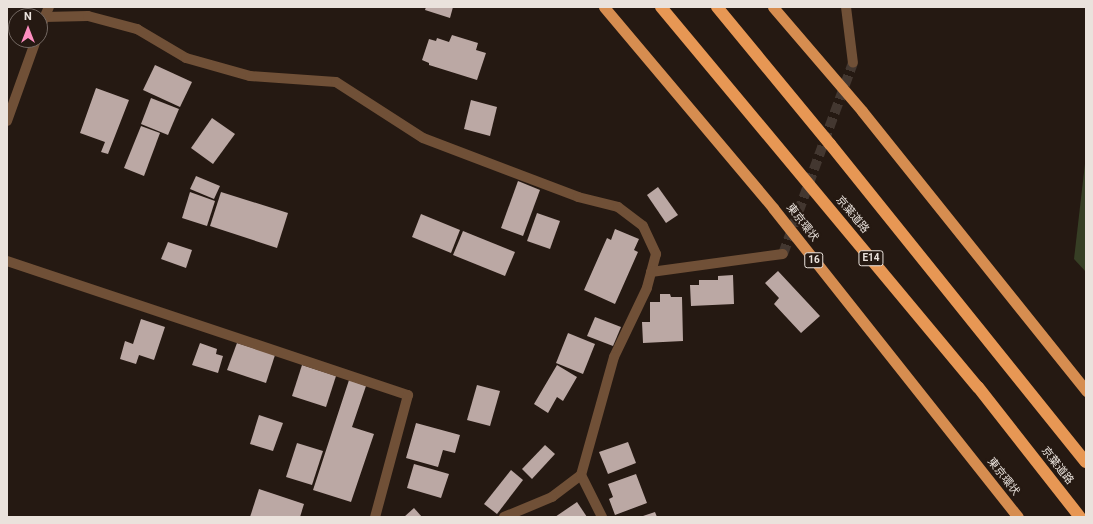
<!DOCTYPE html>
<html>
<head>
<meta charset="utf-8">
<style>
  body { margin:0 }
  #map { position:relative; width:1093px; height:524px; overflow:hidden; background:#251912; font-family:Roboto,"Noto Sans JP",sans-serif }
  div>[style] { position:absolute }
  .green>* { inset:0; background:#373f25 }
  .building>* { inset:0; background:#bba8a4 }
  .minor-tunnel>* { height:10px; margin-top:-5px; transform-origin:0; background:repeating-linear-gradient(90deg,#433730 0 10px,transparent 0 15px) }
  .minor>* { height:10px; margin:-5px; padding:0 5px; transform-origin:5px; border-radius:5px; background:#705037 }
  .tertiary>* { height:10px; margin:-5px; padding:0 5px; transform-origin:5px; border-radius:5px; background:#705037 }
  .trunk>* { height:11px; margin:-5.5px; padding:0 5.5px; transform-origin:5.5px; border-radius:5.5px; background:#d68d50 }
  .motorway>* { height:12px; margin:-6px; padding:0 6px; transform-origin:6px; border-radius:6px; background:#e79754 }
  span { translate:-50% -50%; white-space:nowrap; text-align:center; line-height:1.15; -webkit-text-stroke:4px #251912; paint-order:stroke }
  .shield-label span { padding:1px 3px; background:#251912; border:1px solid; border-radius:3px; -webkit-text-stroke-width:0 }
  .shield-label { font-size:10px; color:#eae2dc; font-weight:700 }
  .street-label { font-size:11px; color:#eae2dc }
  .frame { position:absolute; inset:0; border:8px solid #eae2dc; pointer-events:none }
  .north { position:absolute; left:8px; top:8px; width:40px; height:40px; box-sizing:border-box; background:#251912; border:1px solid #746963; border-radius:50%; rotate:0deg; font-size:11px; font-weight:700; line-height:16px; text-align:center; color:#eae2dc }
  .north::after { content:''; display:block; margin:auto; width:14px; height:18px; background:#fd8ec0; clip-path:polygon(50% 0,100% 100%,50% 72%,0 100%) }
</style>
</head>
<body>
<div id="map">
  <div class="green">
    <i style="clip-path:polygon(1086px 155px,1086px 272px,1074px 259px)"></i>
  </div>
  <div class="building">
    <i style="clip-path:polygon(426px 7px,453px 7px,450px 18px,425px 10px)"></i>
    <i style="clip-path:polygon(452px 35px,478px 43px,476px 50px,486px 53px,477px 80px,429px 65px,429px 63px,422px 60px,429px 39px,436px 41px,437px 38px,449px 42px)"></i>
    <i style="clip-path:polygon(155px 65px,192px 82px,180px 107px,143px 90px)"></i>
    <i style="clip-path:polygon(96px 88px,129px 100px,108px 154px,101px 152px,105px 142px,80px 133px)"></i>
    <i style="clip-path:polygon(151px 98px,179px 109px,168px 135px,141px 124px)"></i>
    <i style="clip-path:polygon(471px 100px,497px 107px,490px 136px,464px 129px)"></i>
    <i style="clip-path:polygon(212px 118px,235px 134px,213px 164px,191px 148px)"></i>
    <i style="clip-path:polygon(141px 126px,160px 133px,144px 176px,124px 168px)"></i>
    <i style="clip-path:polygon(196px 176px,220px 186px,214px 199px,190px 189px)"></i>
    <i style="clip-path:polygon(518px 181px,540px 190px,523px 236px,501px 228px)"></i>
    <i style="clip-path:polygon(658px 187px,678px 215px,666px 223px,647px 195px)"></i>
    <i style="clip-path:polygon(190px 192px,215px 201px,207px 226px,182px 218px)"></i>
    <i style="clip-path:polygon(221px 192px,288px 213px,277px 248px,210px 226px)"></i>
    <i style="clip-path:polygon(537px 213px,560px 221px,550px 249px,527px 241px)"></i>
    <i style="clip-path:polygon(421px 214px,460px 230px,451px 253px,412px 237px)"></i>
    <i style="clip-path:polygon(615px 229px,639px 239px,634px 250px,638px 252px,615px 304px,584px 290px,607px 238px,611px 240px)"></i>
    <i style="clip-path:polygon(463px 231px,515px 252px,505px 276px,453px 255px)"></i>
    <i style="clip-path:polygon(168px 242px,192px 250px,186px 268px,161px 259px)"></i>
    <i style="clip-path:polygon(778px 271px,820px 316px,801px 333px,774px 304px,779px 298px,765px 283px)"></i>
    <i style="clip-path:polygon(733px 275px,734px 304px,691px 306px,690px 285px,699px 285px,699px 280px,718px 280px,718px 276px)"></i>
    <i style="clip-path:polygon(660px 294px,670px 294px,671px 297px,682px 297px,683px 341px,643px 343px,642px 322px,650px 322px,650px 302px,660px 302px)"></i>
    <i style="clip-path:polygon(595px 317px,621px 327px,613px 346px,587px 336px)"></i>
    <i style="clip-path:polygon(141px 319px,165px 327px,154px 360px,139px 355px,136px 364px,120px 359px,125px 341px,133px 344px)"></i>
    <i style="clip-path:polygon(568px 333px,595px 344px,583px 374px,556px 363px)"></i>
    <i style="clip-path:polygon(200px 343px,217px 349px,216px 354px,223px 356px,218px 373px,192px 365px)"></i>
    <i style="clip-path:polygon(237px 343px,275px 355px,266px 383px,227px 370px)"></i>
    <i style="clip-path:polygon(302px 365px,336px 376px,326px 407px,292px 396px)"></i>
    <i style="clip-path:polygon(557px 365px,577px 377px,563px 401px,557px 397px,548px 413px,534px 404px)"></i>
    <i style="clip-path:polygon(349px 380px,366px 386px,352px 427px,374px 434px,351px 502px,313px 490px)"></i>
    <i style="clip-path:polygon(477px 385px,500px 391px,490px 426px,467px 420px)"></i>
    <i style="clip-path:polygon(259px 415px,283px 423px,273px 451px,250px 444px)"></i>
    <i style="clip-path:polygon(416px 423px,460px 435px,455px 453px,443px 450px,438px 467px,406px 458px)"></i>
    <i style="clip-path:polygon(628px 442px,636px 463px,608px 474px,599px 452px)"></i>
    <i style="clip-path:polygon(297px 443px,323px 451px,312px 485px,286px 477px)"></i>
    <i style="clip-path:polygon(545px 445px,555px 454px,532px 479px,522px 469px)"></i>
    <i style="clip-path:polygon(414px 464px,449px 474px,441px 498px,407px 488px)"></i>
    <i style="clip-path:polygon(511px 470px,523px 480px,497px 514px,484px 504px)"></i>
    <i style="clip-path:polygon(636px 474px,647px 503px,615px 515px,609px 499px,613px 497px,608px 484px)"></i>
    <i style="clip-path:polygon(259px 489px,304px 504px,300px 517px,250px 517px)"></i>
    <i style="clip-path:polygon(577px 502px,587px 517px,555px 517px)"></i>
    <i style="clip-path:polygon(414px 508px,422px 517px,404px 517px)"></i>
    <i style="clip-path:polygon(655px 512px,657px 517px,640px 517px)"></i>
  </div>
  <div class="minor-tunnel">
    <i style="left:783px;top:254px;width:203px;rotate:-69.9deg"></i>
  </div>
  <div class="minor">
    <i style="left:846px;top:7px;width:56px;rotate:82.9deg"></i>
    <i style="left:44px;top:17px;width:44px;rotate:-1.3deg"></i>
    <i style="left:88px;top:16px;width:51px;rotate:14.9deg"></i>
    <i style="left:137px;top:29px;width:57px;rotate:30.6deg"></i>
    <i style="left:186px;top:58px;width:66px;rotate:15.7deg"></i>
    <i style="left:250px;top:76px;width:86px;rotate:4deg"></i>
    <i style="left:336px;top:82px;width:103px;rotate:32.8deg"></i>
    <i style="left:423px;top:138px;width:166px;rotate:20.8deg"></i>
    <i style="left:578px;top:197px;width:41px;rotate:14deg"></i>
    <i style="left:618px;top:207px;width:31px;rotate:37deg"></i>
    <i style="left:643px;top:226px;width:31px;rotate:65deg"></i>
    <i style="left:656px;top:254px;width:35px;rotate:105deg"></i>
    <i style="left:647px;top:288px;width:76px;rotate:115.6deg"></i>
    <i style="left:614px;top:357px;width:123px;rotate:105.6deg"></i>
    <i style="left:581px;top:475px;width:36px;rotate:143deg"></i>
    <i style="left:552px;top:497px;width:52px;rotate:157.4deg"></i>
    <i style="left:7px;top:261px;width:423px;rotate:18.5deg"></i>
    <i style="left:408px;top:395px;width:126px;rotate:105.1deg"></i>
    <i style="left:651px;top:272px;width:133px;rotate:-7.8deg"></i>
    <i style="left:581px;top:475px;width:47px;rotate:63.4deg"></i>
  </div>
  <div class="tertiary">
    <i style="left:40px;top:28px;width:23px;rotate:-67deg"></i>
    <i style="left:7px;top:121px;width:86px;rotate:-70.3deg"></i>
  </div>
  <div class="trunk">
    <i style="left:604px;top:7px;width:263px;rotate:49.9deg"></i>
    <i style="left:773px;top:208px;width:394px;rotate:51.6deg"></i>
    <i style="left:773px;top:7px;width:137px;rotate:49.4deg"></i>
    <i style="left:862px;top:111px;width:359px;rotate:51.3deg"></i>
  </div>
  <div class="motorway">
    <i style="left:661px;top:7px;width:495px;rotate:50.2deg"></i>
    <i style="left:978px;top:387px;width:165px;rotate:51.9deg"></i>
    <i style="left:717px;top:7px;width:178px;rotate:50.5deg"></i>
    <i style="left:830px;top:144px;width:408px;rotate:51.2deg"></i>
  </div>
  <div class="shield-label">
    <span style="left:871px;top:258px">E14</span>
    <span style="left:814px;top:260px">16</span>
  </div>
  <div class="street-label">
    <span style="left:852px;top:215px;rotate:50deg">京葉道路</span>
    <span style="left:802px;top:223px;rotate:52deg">東京環状</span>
    <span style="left:1057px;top:466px;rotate:52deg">京葉道路</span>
    <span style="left:1003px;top:477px;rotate:52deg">東京環状</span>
  </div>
  <div class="frame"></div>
  <div class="north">N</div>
</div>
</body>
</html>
